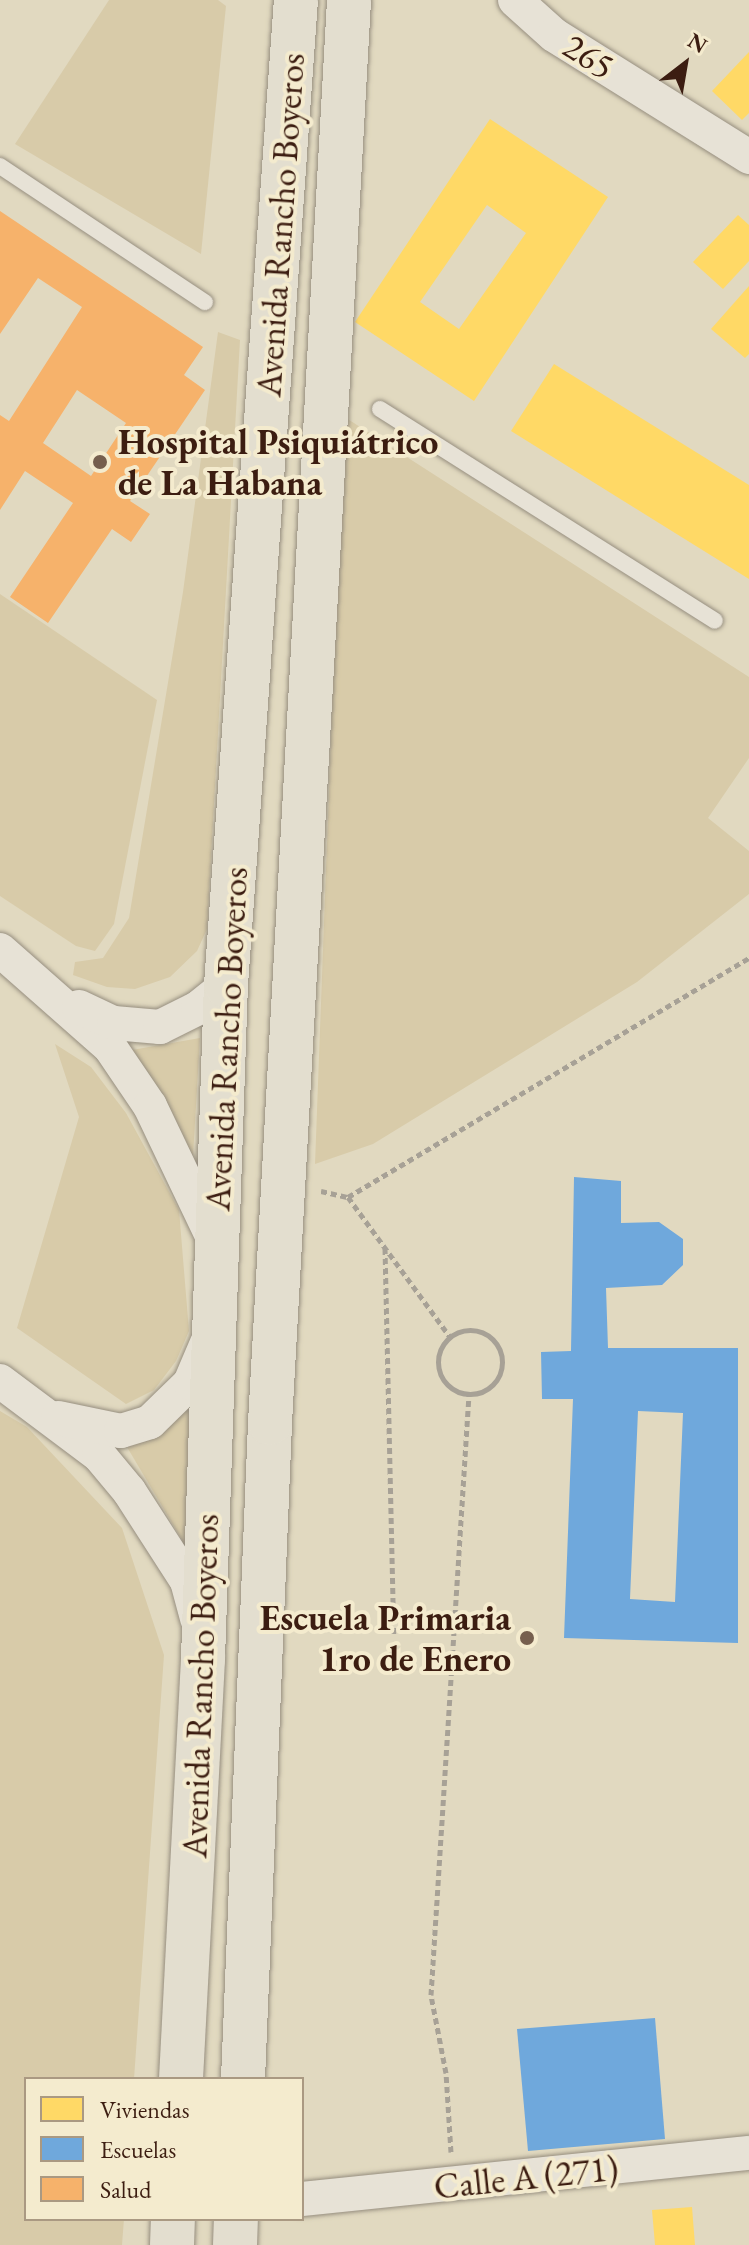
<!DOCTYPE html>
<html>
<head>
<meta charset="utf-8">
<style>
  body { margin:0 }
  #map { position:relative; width:749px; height:2245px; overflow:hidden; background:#e1d9c0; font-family:"EB Garamond",serif }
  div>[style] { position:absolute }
  .green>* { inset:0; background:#d8cba9 }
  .homes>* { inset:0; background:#ffd966 }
  .schools>* { inset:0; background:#6fa8dc }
  .health>* { inset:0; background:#f6b26b }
  .path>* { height:5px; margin-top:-2.5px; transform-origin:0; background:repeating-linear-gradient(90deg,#a7a196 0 6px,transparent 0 10px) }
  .path>.ring { margin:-2.5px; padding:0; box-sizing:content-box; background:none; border:5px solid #a7a196; border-radius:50% }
  .roads { filter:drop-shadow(0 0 2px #968e7f) drop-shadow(0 0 2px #968e7f) }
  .service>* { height:16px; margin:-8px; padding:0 8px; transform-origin:8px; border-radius:8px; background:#e7e2d6 }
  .minor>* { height:34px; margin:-17px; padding:0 17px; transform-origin:17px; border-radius:17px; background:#e7e2d6 }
  .trunk>* { height:44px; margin:-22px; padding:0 22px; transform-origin:22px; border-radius:22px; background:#e3decf }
  .dots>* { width:22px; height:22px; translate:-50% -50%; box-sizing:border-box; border:4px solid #f4ebce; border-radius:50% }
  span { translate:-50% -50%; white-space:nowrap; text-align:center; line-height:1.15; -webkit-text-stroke:8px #f4ebce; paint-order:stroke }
  .street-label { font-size:36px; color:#3c1d11 }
  .poi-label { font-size:36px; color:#3c1d11; font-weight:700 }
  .left { translate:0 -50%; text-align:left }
  .right { translate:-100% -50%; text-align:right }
  .legend { position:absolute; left:24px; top:2077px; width:280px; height:144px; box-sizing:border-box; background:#f4ebce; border:2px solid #aa9982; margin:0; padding:10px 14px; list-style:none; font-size:24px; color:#3c1d11 }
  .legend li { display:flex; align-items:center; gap:16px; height:40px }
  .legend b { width:40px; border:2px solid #aa9982 }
  .north { position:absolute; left:645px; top:24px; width:80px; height:80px; -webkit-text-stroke:6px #f4ebce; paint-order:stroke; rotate:31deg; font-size:22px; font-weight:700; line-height:32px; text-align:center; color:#3c1d11 }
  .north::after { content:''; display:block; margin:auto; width:28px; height:36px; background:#3c1d11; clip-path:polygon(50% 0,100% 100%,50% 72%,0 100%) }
</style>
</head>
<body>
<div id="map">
  <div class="green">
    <i style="clip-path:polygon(109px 0,218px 0,226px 6px,201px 254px,15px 144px)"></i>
    <i style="clip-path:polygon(218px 332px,240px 340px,207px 929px,197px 951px,170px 977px,135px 989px,107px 987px,73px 975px,75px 962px,103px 958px,129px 918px,183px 592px)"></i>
    <i style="clip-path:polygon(343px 416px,749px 677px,749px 758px,708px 818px,749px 851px,749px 894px,637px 982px,373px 1144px,315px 1164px)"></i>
    <i style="clip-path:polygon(0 594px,157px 700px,114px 924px,95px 951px,76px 946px,0 896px)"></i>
    <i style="clip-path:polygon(200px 1038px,193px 1156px,132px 1050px)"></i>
    <i style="clip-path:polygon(55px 1044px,91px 1067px,126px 1113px,179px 1210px,189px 1331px,176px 1361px,154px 1390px,126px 1404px,17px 1328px,79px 1117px)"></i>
    <i style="clip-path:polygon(196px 1394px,185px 1545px,127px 1447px)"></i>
    <i style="clip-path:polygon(0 1411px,27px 1427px,122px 1528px,164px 1655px,134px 2079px,26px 2079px,26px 2219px,124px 2219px,122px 2245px,0 2245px)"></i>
  </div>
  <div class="homes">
    <i style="clip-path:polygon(749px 52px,749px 113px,742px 120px,712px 91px)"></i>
    <i style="clip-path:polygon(evenodd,490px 119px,608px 197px,474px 401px,355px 322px,490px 119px,487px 205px,526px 233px,459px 329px,420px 302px,487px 205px)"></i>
    <i style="clip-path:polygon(738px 215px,749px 225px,749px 261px,723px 289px,693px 262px)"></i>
    <i style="clip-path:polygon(749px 286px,749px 354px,745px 358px,711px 329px)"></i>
    <i style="clip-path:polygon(554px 364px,749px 485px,749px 579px,511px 431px)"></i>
    <i style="clip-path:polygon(692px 2207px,695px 2245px,655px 2245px,652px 2210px)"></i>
  </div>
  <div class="schools">
    <i style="clip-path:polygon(evenodd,574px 1177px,621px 1181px,621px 1223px,659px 1222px,683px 1239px,683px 1265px,662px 1285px,606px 1288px,608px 1348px,738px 1348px,738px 1643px,564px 1638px,573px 1399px,542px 1399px,541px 1352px,571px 1351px,574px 1177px,638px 1411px,683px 1413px,675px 1602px,630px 1599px,638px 1411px)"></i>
    <i style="clip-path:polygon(655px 2018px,665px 2139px,528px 2151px,517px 2029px)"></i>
  </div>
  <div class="health">
    <i style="clip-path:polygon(evenodd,0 211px,203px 347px,184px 375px,205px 390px,130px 501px,150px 514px,131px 542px,112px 529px,48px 623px,10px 597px,73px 503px,25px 471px,0 510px,0 415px,9px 421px,82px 307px,38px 278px,0 334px,0 211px,77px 390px,126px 423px,91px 476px,43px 443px,77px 390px)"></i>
  </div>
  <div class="path">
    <i style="left:321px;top:1191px;width:28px;rotate:13deg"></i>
    <i style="left:348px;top:1197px;width:173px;rotate:53.9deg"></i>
    <i style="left:348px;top:1197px;width:467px;rotate:-30.8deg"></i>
    <i style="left:385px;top:1248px;width:389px;rotate:88.7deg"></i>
    <i class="ring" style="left:438px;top:1330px;width:59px;height:59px"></i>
    <i style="left:451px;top:2152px;width:79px;rotate:-93.6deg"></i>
    <i style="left:446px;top:2073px;width:79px;rotate:-100.9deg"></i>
    <i style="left:431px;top:1995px;width:602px;rotate:-86.38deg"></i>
  </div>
  <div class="roads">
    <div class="service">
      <i style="left:0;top:166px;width:246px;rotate:33.6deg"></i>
      <i style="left:380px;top:409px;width:396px;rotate:32.3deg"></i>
    </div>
    <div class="minor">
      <i style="left:515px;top:0;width:52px;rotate:41.9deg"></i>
      <i style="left:554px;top:35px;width:230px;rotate:32deg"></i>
      <i style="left:0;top:950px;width:147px;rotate:41.4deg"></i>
      <i style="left:110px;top:1047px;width:71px;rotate:55.9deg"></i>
      <i style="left:150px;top:1106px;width:146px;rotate:64.5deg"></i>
      <i style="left:79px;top:1007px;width:38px;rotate:25deg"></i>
      <i style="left:114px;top:1023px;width:46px;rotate:5deg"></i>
      <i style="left:160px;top:1027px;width:42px;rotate:-26.6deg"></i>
      <i style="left:198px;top:1008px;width:36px;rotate:-39deg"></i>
      <i style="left:0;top:1381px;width:124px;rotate:36.8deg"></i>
      <i style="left:99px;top:1455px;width:47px;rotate:50.2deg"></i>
      <i style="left:129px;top:1491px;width:107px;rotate:57.2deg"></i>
      <i style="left:187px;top:1581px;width:39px;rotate:75deg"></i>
      <i style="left:58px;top:1418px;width:64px;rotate:11.7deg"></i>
      <i style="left:121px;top:1431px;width:30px;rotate:-17deg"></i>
      <i style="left:150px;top:1422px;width:56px;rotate:-44.3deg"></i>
      <i style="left:190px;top:1383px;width:43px;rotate:-67deg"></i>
      <i style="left:302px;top:2199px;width:449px;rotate:-5.9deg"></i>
    </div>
    <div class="trunk">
      <i style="left:181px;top:2079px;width:421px;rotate:-87deg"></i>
      <i style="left:203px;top:1659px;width:674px;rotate:-88.05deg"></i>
      <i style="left:226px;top:985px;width:987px;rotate:-85.94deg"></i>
      <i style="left:243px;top:2079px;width:657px;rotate:-87.64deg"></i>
      <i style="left:270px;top:1423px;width:1425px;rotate:-86.82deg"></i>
      <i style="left:172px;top:2245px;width:26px;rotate:-88deg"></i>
      <i style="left:235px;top:2245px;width:26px;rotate:-88deg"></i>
    </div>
  </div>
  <div class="dots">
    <i style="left:100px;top:462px;background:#765f4e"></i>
    <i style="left:527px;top:1638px;background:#765f4e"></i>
  </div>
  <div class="street-label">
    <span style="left:589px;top:56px;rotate:32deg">265</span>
    <span style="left:280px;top:225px;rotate:-86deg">Avenida Rancho Boyeros</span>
    <span style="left:226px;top:1039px;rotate:-87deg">Avenida Rancho Boyeros</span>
    <span style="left:200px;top:1686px;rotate:-88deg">Avenida Rancho Boyeros</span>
    <span style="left:526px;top:2177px;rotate:-6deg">Calle A (271)</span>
  </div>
  <div class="poi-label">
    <span class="left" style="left:118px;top:462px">Hospital Psiquiátrico<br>de La Habana</span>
    <span class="right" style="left:511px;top:1638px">Escuela Primaria<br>1ro de Enero</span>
  </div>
  <ul class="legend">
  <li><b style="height:22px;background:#ffd966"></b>Viviendas</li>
  <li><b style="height:22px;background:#6fa8dc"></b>Escuelas</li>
  <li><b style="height:22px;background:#f6b26b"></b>Salud</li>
  </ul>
  <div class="north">N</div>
</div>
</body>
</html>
